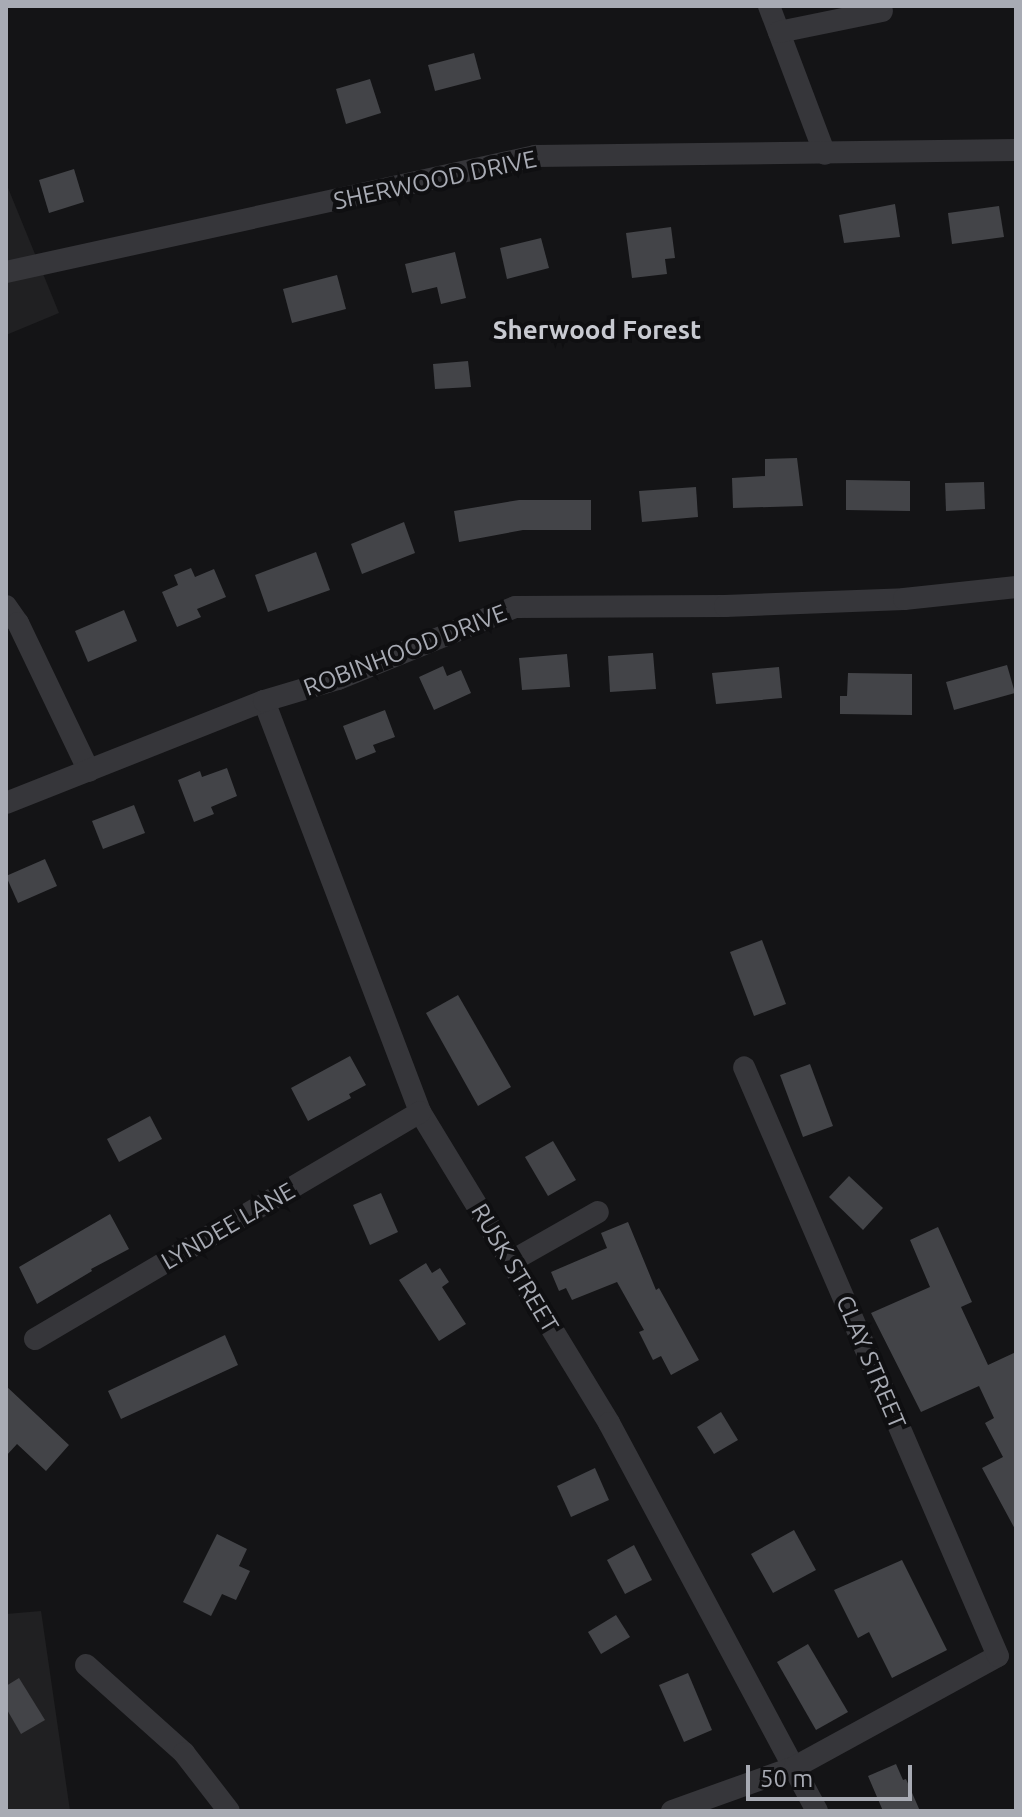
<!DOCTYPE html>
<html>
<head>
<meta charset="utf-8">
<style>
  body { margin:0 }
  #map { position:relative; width:1022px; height:1817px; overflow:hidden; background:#141416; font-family:Ubuntu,sans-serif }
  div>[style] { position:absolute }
  .built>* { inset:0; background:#202022 }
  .building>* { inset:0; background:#434448 }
  .street>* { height:22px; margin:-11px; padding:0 11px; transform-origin:11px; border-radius:11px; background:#36363a }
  span { translate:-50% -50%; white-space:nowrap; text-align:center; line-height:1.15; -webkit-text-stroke:8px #0f0f11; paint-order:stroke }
  .street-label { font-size:24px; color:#a8abb4 }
  .neighbourhood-label { font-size:26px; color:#c8cad1; font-weight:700 }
  .frame { position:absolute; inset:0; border:8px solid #a8abb4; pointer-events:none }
  .scale { position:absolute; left:746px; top:1765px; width:166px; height:36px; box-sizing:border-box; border:4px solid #a8abb4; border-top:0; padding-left:10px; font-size:24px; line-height:28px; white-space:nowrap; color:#a8abb4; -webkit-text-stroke:6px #0f0f11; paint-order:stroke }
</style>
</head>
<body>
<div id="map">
  <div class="built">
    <i style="clip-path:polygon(6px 183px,59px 313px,6px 335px)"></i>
    <i style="clip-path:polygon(41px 1611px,70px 1811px,6px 1811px,6px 1614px)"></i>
  </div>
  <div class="building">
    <i style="clip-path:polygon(474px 53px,481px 79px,435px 91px,428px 65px)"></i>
    <i style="clip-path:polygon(370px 79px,381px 113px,346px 124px,336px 89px)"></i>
    <i style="clip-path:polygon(74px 169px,84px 202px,49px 213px,39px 180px)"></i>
    <i style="clip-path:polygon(895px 204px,900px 237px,844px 243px,839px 215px)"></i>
    <i style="clip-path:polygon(999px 206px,1004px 237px,952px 244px,948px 213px)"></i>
    <i style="clip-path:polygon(671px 227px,675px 258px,665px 259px,667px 274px,632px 278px,626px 233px)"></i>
    <i style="clip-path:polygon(541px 238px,549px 268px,507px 279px,500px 248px)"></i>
    <i style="clip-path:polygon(455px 252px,466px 298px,441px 304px,437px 287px,412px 293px,405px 264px)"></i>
    <i style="clip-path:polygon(337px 275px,346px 309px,292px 323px,283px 289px)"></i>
    <i style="clip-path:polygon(468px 361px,471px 387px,435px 389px,433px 364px)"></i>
    <i style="clip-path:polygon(797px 458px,803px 506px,733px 508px,732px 478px,765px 476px,765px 459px)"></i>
    <i style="clip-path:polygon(846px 480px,910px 481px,910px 511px,846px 510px)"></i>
    <i style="clip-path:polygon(984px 482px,985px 509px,946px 511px,945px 483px)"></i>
    <i style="clip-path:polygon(696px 487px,698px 517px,642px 522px,639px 491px)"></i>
    <i style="clip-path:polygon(519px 500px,591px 500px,591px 530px,523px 530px,459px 542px,454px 511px)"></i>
    <i style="clip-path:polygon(404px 522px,415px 553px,362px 574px,351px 544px)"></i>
    <i style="clip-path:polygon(316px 552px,330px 590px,268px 612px,255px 575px)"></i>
    <i style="clip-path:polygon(191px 568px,195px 577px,214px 569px,226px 597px,197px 609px,201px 617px,177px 627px,162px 592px,178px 585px,174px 575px)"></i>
    <i style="clip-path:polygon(124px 610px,137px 641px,88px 662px,75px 631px)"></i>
    <i style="clip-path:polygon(653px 653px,656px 689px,610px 692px,608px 656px)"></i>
    <i style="clip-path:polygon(567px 654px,570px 687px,522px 690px,519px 658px)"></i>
    <i style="clip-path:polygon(1007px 665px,1015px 693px,954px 710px,946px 682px)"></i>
    <i style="clip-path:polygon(443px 666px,447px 676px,461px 670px,471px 693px,434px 710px,419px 677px)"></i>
    <i style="clip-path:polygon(779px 667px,782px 698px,716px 704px,712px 673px)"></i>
    <i style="clip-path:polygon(848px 673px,912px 674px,912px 715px,840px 714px,840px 696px,847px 696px)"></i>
    <i style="clip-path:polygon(385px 710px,395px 737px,373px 745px,376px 752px,356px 760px,343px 726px)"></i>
    <i style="clip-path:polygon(227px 768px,237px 796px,211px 807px,214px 814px,194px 822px,178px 780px,200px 771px,202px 777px)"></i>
    <i style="clip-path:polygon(134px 805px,145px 833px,103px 849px,92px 821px)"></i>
    <i style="clip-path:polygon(45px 859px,57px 886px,18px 903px,6px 876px)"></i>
    <i style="clip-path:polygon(762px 940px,786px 1004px,754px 1016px,730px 952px)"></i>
    <i style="clip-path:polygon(458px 995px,511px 1087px,478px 1106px,426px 1013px)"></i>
    <i style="clip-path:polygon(350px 1056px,366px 1085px,349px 1094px,351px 1098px,308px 1121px,291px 1088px)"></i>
    <i style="clip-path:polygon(810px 1064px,833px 1126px,803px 1137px,780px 1075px)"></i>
    <i style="clip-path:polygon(150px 1116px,162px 1139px,119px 1162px,107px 1139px)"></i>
    <i style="clip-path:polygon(553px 1141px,576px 1180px,548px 1196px,525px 1157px)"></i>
    <i style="clip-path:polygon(849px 1176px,883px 1208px,863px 1230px,829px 1197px)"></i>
    <i style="clip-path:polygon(381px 1193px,398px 1232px,370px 1245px,353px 1205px)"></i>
    <i style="clip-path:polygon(110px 1214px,129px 1249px,91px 1269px,92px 1271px,37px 1304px,19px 1267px)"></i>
    <i style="clip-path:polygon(628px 1222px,656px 1290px,659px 1288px,699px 1360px,671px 1375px,661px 1356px,653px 1360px,639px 1332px,644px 1330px,617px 1282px,572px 1300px,566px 1288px,559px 1291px,551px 1272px,607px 1248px,601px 1233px)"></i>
    <i style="clip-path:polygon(938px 1227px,972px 1302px,961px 1307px,988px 1365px,1016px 1352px,1016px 1531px,982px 1468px,1003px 1457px,985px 1423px,994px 1418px,979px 1386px,921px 1412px,871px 1313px,930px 1287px,910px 1240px)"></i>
    <i style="clip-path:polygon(426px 1263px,432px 1273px,440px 1268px,449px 1282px,442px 1287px,466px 1324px,439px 1341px,399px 1280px)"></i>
    <i style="clip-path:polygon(225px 1335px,238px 1365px,121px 1419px,108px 1391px)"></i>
    <i style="clip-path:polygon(6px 1386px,69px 1445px,46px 1471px,17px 1444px,6px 1456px)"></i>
    <i style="clip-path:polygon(721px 1412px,738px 1440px,714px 1454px,697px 1427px)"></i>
    <i style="clip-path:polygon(595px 1468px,609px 1500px,571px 1517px,557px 1486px)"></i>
    <i style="clip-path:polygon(794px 1530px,816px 1570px,773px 1593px,751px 1554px)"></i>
    <i style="clip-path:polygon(217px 1534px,247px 1549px,239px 1566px,250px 1571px,236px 1600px,222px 1594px,211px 1616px,183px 1602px)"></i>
    <i style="clip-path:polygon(634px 1545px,652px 1580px,625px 1594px,607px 1560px)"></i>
    <i style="clip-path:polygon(902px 1560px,947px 1650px,892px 1678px,869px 1632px,858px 1638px,834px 1590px)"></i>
    <i style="clip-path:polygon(616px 1615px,630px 1637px,601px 1654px,588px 1632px)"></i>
    <i style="clip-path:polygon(808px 1644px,848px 1712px,816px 1730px,777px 1662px)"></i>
    <i style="clip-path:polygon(688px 1673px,712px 1730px,684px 1742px,659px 1685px)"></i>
    <i style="clip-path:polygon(19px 1678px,45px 1720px,21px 1734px,6px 1708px,6px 1686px)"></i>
    <i style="clip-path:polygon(896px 1764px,903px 1780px,906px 1779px,920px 1811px,883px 1811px,868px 1776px)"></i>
  </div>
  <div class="street">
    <i style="left:769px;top:6px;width:158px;rotate:69.3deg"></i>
    <i style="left:779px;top:32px;width:105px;rotate:-11.5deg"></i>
    <i style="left:6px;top:272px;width:542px;rotate:-12.37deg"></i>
    <i style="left:535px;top:156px;width:481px;rotate:-0.7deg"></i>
    <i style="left:6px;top:606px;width:21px;rotate:55deg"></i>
    <i style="left:18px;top:623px;width:164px;rotate:64.4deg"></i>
    <i style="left:264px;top:701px;width:440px;rotate:69.2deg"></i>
    <i style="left:420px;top:1112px;width:364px;rotate:58.7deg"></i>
    <i style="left:609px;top:1423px;width:440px;rotate:61.8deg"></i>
    <i style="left:6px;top:803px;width:277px;rotate:-21.6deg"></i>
    <i style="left:264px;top:701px;width:77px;rotate:-16.6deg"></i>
    <i style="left:338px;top:679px;width:191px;rotate:-22.1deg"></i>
    <i style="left:515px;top:607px;width:210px;rotate:-0.3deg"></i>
    <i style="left:725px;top:606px;width:179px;rotate:-2.2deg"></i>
    <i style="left:904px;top:599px;width:113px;rotate:-6.1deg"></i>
    <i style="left:510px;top:1262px;width:101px;rotate:-29.6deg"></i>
    <i style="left:35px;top:1339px;width:447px;rotate:-30.5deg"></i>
    <i style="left:86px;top:1665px;width:132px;rotate:41.9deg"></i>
    <i style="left:184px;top:1753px;width:73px;rotate:52.2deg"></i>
    <i style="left:672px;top:1811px;width:131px;rotate:-19.7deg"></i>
    <i style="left:795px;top:1767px;width:231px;rotate:-28.7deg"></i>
    <i style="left:998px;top:1656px;width:641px;rotate:-113.33deg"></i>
  </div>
  <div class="street-label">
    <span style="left:435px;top:180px;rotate:-12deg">SHERWOOD DRIVE</span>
    <span style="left:405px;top:650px;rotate:-21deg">ROBINHOOD DRIVE</span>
    <span style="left:228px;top:1226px;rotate:-30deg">LYNDEE LANE</span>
    <span style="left:515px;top:1268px;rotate:59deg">RUSK STREET</span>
    <span style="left:871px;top:1362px;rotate:67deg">CLAY STREET</span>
  </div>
  <div class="neighbourhood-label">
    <span style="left:597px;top:330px">Sherwood Forest</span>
  </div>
  <div class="frame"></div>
  <div class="scale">50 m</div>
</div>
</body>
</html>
